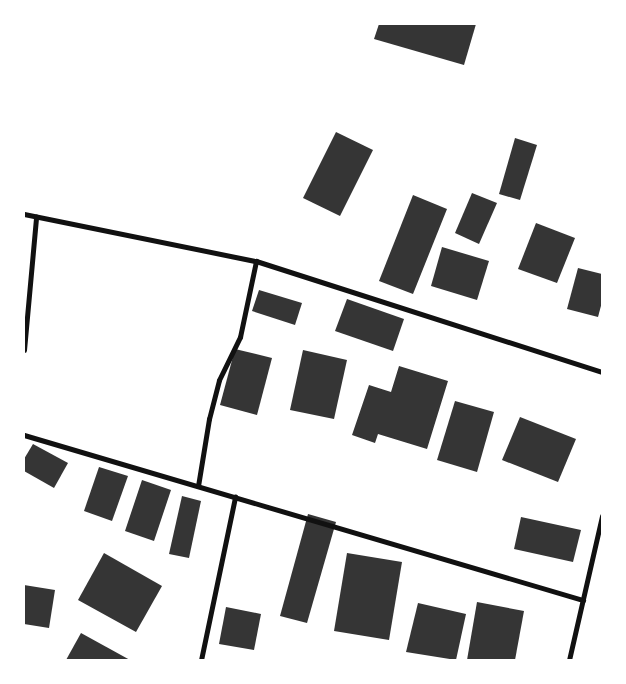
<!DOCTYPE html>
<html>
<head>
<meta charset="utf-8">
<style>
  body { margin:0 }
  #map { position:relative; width:626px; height:684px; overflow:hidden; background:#fff; font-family:Barlow,sans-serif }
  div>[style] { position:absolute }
  .building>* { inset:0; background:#353535 }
  .minor>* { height:5px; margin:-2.5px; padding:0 2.5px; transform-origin:2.5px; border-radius:2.5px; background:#111 }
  span { translate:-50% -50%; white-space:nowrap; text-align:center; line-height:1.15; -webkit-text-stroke:5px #fff; paint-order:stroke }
  .frame { position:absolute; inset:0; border:25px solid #fff; pointer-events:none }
</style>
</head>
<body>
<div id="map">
  <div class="building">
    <i style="clip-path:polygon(379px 24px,476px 24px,464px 65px,374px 39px)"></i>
    <i style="clip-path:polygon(336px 132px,373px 150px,340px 216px,303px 198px)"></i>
    <i style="clip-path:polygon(515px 138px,537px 145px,520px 200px,499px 194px)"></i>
    <i style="clip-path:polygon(472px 193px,497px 203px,479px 244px,455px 233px)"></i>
    <i style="clip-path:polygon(413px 195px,447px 209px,413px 294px,379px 281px)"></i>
    <i style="clip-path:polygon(536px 223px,575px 238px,557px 283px,518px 269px)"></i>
    <i style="clip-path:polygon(442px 247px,489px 261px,477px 300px,431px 286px)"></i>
    <i style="clip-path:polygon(578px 268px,602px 274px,602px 302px,598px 317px,567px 309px)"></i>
    <i style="clip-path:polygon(259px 290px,302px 303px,295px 325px,252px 311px)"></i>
    <i style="clip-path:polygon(347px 299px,404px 319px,393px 351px,335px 331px)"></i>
    <i style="clip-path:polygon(235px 349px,272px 358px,257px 415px,220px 405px)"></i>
    <i style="clip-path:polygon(303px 350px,347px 360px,334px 419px,290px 410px)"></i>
    <i style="clip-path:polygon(399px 366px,448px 381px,427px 449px,378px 434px,375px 443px,352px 435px,369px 385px,391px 392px)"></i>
    <i style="clip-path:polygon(455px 401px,494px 412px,477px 472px,437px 460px)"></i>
    <i style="clip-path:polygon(520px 417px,576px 439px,558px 482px,502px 460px)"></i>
    <i style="clip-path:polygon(33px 444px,68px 463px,54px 488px,24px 471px,24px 459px)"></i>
    <i style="clip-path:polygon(99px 467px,128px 476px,112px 521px,84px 511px)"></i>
    <i style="clip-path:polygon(142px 480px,171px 490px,154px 541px,125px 531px)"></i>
    <i style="clip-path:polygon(182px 496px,201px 501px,189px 558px,169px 554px)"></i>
    <i style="clip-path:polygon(308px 514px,336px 522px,307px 623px,280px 616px)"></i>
    <i style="clip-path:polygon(521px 517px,581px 530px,573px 562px,514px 549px)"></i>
    <i style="clip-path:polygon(104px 553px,162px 586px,136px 632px,78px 600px)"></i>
    <i style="clip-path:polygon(347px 553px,402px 562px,389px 640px,334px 631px)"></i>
    <i style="clip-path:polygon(24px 585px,55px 590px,49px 628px,24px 624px)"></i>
    <i style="clip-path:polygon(477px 602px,524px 611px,515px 660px,467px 660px)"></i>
    <i style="clip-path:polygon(418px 603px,466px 614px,456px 660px,406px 652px)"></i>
    <i style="clip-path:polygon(226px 607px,261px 614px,254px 650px,219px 644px)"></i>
    <i style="clip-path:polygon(81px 633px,130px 660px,66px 660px)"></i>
  </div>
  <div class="minor">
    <i style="left:24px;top:214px;width:237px;rotate:11.5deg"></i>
    <i style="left:256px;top:261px;width:363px;rotate:17.8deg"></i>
    <i style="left:24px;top:350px;width:134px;rotate:-84.8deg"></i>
    <i style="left:24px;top:435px;width:583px;rotate:16.45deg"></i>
    <i style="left:198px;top:486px;width:68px;rotate:-80.7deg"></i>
    <i style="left:209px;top:419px;width:40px;rotate:-75.6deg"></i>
    <i style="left:219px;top:380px;width:48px;rotate:-64deg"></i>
    <i style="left:240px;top:337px;width:78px;rotate:-78.1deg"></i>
    <i style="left:201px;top:660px;width:167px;rotate:-78.2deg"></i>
    <i style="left:569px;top:660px;width:148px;rotate:-77.1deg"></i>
  </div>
  <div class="frame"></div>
</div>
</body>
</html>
